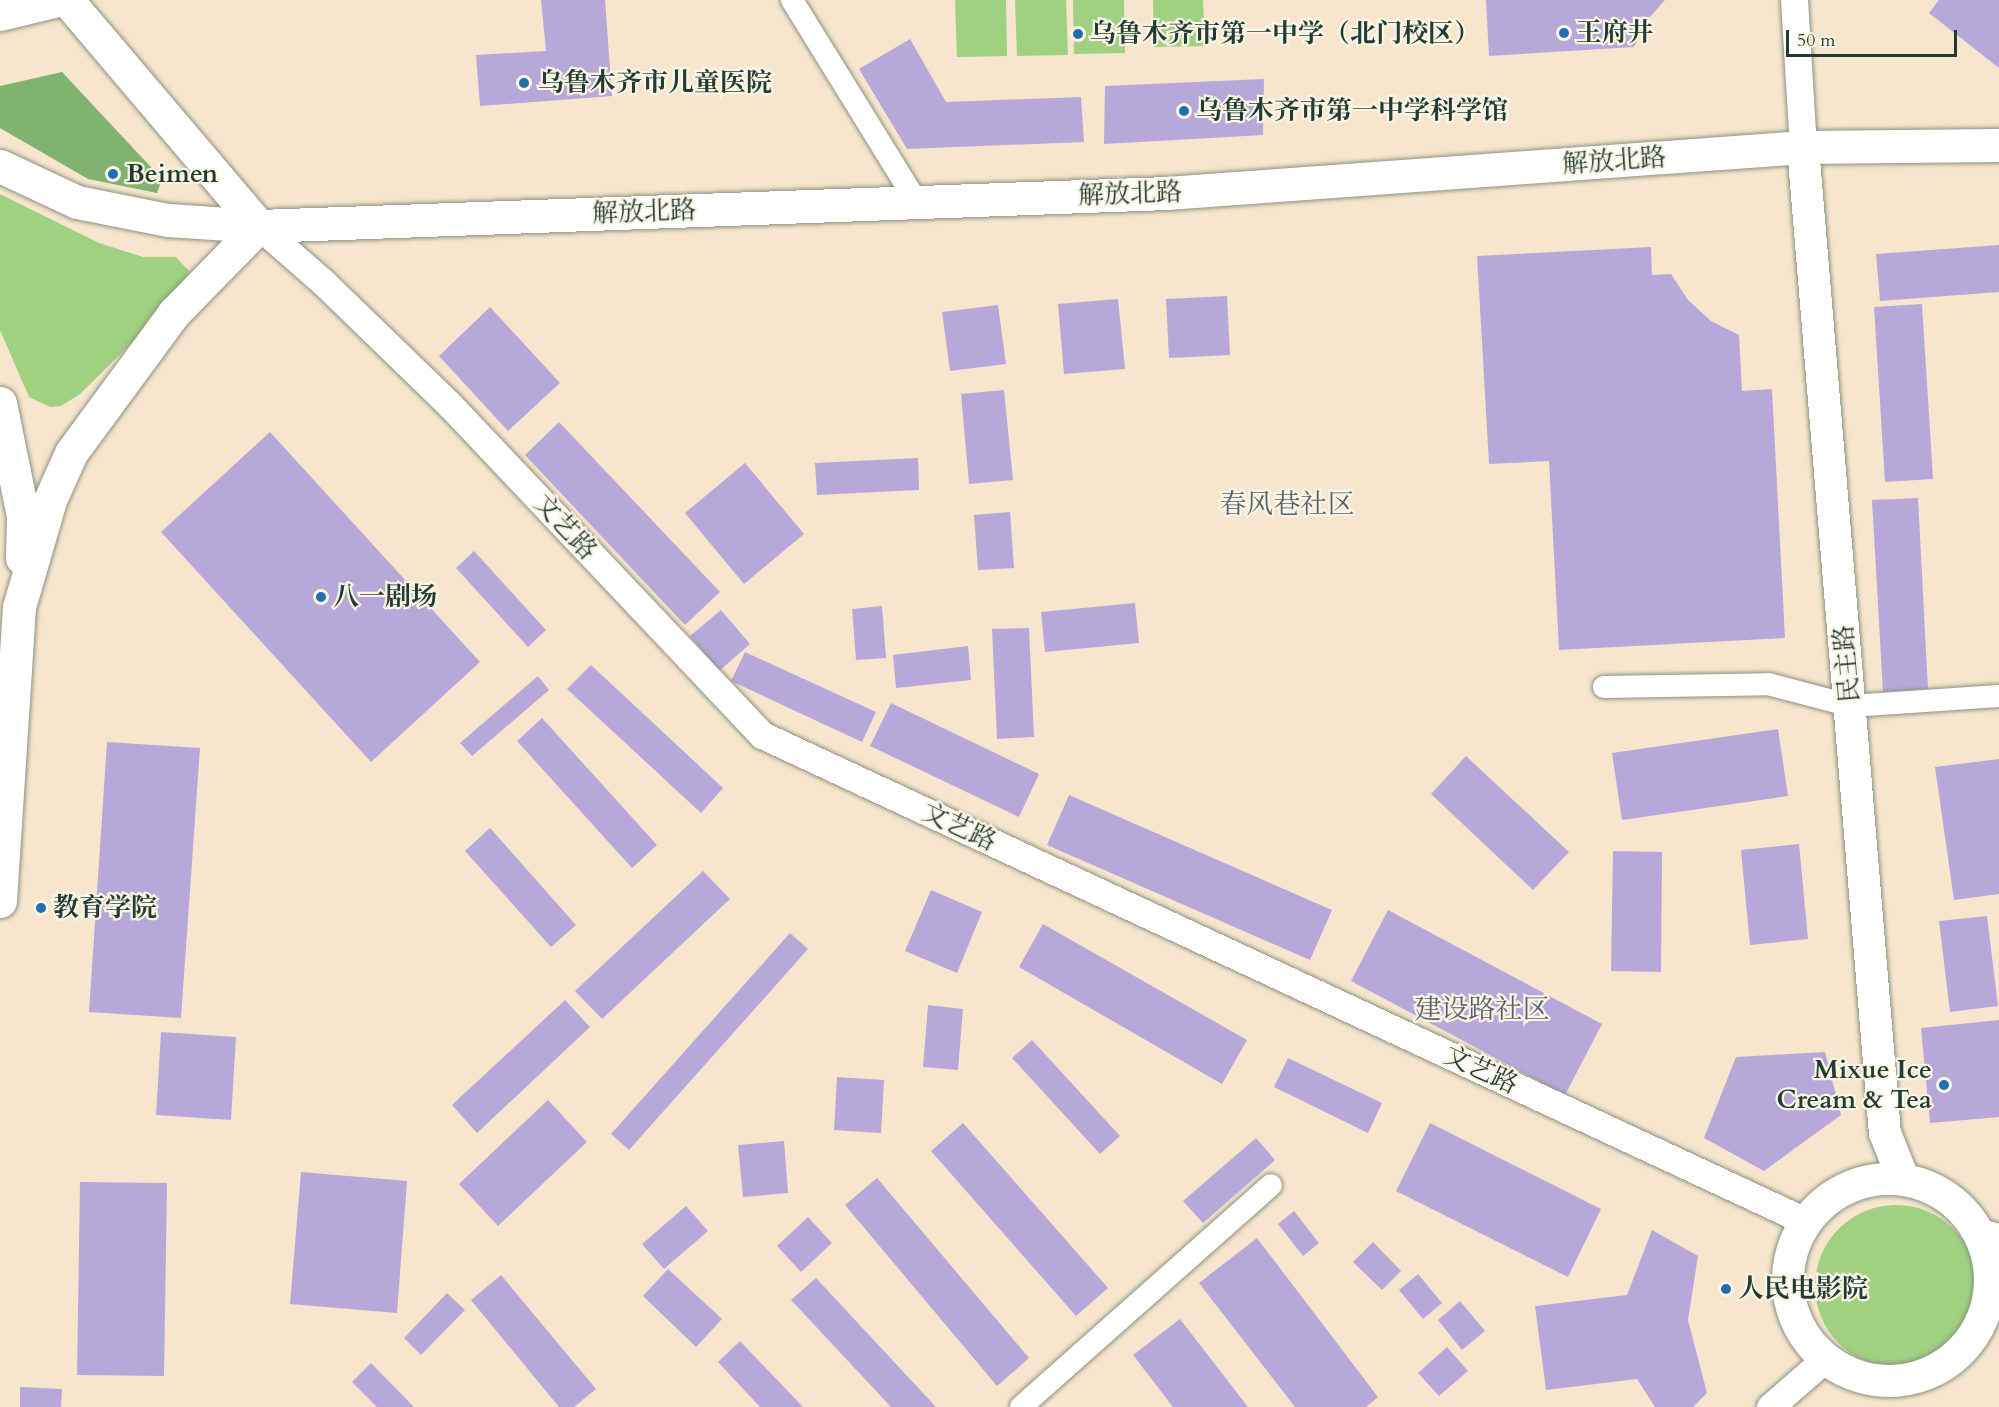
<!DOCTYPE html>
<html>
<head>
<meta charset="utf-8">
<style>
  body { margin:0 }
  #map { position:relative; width:1999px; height:1407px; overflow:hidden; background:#f7e6cd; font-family:Cardo,"Noto Serif SC",serif }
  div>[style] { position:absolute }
  .green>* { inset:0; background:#9fd181 }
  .round { border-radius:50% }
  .forest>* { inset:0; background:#7fb36f }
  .building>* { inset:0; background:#b6a9da }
  .roads { filter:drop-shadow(0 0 2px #8b9280) drop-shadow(0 0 2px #8b9280) }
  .minor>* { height:22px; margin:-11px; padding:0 11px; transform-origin:11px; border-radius:11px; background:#fff }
  .tertiary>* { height:27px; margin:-13.5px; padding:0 13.5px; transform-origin:13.5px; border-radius:13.5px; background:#fff }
  .secondary>* { height:32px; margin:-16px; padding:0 16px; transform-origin:16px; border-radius:16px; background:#fff }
  .secondary>.ring { margin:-16px; padding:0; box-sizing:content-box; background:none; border:32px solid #fff; border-radius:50% }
  .primary>* { height:33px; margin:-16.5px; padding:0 16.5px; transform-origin:16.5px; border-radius:16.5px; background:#fff }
  .dots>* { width:16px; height:16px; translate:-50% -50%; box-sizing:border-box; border:3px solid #fcf5e5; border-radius:50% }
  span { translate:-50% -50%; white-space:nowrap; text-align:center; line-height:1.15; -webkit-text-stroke:4.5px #fcf5e5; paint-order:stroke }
  .poi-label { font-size:26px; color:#1f3d34; font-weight:700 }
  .left { translate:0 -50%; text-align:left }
  .right { translate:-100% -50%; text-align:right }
  .street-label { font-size:26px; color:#1f3d34 }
  .neighbourhood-label { font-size:27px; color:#54636e }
  .scale { position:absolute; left:1786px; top:30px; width:171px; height:27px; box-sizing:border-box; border:3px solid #1f3d34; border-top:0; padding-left:8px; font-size:18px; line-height:21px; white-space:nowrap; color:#1f3d34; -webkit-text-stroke:4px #fcf5e5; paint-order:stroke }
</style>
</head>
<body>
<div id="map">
  <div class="green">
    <i style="clip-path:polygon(955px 0,1006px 0,1007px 56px,957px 57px)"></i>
    <i style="clip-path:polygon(1015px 0,1066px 0,1068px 55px,1017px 56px)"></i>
    <i style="clip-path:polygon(1073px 0,1124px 0,1125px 53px,1074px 54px)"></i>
    <i style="clip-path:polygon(1153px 0,1203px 0,1205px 46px,1154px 47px)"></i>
    <i style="clip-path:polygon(0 194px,99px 243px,143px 257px,176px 257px,189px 271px,185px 290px,80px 394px,61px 406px,50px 407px,29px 397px,0 330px)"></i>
    <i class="round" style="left:1815px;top:1205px;width:162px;height:162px"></i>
  </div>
  <div class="forest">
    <i style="clip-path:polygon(62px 72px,162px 179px,157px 193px,88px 179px,0 128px,0 86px)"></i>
  </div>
  <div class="building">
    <i style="clip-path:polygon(541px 0,605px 0,612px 96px,480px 106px,476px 55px,546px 51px)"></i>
    <i style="clip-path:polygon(1486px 0,1665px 0,1648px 19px,1634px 47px,1489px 56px)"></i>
    <i style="clip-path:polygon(1939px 0,1999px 0,1999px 68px,1929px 13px)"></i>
    <i style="clip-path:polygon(910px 39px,946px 102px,1081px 97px,1084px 142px,907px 149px,859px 69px)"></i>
    <i style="clip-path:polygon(1264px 79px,1263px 135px,1104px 144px,1105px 86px)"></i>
    <i style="clip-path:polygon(1999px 245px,1999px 292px,1880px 301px,1876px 254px)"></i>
    <i style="clip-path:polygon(1651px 247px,1652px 275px,1671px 274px,1688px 300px,1711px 321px,1739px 335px,1742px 391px,1772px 389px,1785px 638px,1559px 650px,1549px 461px,1489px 464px,1477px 256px)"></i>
    <i style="clip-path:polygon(1227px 296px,1230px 355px,1169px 358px,1166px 299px)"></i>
    <i style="clip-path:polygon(1118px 299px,1125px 369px,1064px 374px,1058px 304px)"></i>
    <i style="clip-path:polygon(1922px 304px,1933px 479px,1885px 482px,1874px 307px)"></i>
    <i style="clip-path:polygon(998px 305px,1006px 364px,950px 371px,942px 312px)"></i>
    <i style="clip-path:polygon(490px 307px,560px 383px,508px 431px,439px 356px)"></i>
    <i style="clip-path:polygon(1004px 390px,1013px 480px,969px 484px,961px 394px)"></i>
    <i style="clip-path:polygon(559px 422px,720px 592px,685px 625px,525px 455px)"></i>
    <i style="clip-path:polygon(270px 432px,480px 662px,371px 762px,161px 532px)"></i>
    <i style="clip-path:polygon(918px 458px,919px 490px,817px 495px,815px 463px)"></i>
    <i style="clip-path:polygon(745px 463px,804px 534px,744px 584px,685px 513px)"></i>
    <i style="clip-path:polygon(1918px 498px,1928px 689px,1883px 692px,1872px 500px)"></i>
    <i style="clip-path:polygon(1010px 512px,1014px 568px,978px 570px,974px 515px)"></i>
    <i style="clip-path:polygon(474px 551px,546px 630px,528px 647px,456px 568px)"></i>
    <i style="clip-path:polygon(1135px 603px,1139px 643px,1045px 652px,1041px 612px)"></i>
    <i style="clip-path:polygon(882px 606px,886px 658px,856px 660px,852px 609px)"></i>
    <i style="clip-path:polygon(721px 610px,750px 644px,719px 671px,690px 636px)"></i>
    <i style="clip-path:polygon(1029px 628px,1034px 737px,997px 739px,992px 629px)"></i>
    <i style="clip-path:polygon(968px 646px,971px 680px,896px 688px,893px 655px)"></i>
    <i style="clip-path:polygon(745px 652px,876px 712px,862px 742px,731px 681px)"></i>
    <i style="clip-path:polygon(591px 665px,723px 788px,701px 813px,567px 689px)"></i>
    <i style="clip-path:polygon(538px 676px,549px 690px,472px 756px,460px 743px)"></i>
    <i style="clip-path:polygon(891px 703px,1039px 774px,1019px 817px,870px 746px)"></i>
    <i style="clip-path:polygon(542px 718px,657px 845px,632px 868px,517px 741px)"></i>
    <i style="clip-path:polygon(1778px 729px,1788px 796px,1622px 820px,1612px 753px)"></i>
    <i style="clip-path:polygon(107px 742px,200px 748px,181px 1018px,89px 1012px)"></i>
    <i style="clip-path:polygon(1466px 756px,1569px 852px,1533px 890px,1431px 794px)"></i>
    <i style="clip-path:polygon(1999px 759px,1999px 894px,1954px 900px,1935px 767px)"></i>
    <i style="clip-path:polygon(1069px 795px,1332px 910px,1310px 960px,1047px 845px)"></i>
    <i style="clip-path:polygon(490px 828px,576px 925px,551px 947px,465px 851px)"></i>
    <i style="clip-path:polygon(1799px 844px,1808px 939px,1750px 945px,1741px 850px)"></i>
    <i style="clip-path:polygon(1613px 851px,1662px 852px,1661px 972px,1611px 971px)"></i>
    <i style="clip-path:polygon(703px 871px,730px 899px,602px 1019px,575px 991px)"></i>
    <i style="clip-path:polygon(931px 890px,982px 912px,957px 973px,905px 951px)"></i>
    <i style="clip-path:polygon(1388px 910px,1602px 1024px,1565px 1095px,1351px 981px)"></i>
    <i style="clip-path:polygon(1987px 916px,1998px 1006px,1950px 1012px,1939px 921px)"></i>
    <i style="clip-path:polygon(1043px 924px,1247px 1040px,1222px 1084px,1019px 967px)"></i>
    <i style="clip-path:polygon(790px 933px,808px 949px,629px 1150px,611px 1134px)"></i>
    <i style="clip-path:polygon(565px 1000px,590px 1027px,477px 1133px,452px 1105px)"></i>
    <i style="clip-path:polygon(928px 1005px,963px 1009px,958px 1070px,923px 1067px)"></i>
    <i style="clip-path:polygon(1999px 1020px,1999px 1117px,1930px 1123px,1921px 1028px)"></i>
    <i style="clip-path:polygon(161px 1032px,236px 1037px,231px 1120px,156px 1115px)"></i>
    <i style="clip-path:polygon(1032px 1040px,1120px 1136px,1100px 1154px,1012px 1058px)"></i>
    <i style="clip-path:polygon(1825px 1052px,1841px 1115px,1764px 1171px,1704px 1138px,1736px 1057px)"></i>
    <i style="clip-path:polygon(1288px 1058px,1382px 1103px,1368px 1133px,1274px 1087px)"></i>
    <i style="clip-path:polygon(837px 1077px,884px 1080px,881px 1133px,834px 1130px)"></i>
    <i style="clip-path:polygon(548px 1100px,587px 1142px,498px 1226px,459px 1184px)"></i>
    <i style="clip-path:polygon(963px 1123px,1108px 1288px,1076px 1316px,931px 1151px)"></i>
    <i style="clip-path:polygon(1430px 1123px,1601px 1209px,1568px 1277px,1396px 1191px)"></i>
    <i style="clip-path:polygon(1256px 1138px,1275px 1160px,1203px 1223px,1183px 1201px)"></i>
    <i style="clip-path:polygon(784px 1141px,788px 1193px,743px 1197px,738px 1145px)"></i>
    <i style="clip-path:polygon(301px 1172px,407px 1181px,397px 1313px,290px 1304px)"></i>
    <i style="clip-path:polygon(877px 1178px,1029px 1358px,997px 1386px,845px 1205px)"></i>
    <i style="clip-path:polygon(80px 1182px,167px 1183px,164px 1376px,77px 1375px)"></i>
    <i style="clip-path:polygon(686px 1206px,708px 1231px,664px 1269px,642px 1244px)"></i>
    <i style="clip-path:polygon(1294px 1211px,1319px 1243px,1303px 1256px,1278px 1224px)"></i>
    <i style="clip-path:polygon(808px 1217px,832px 1243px,801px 1272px,777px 1246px)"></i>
    <i style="clip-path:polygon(1652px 1230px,1698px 1256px,1688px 1320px,1707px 1393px,1693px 1407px,1655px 1407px,1637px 1379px,1546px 1390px,1535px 1306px,1627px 1295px)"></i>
    <i style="clip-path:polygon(1257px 1238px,1378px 1397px,1366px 1407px,1295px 1407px,1199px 1283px)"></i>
    <i style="clip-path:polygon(1373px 1242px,1401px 1271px,1382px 1290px,1353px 1262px)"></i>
    <i style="clip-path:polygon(668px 1269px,722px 1319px,696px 1347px,643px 1296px)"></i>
    <i style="clip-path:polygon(1418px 1274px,1442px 1303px,1423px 1319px,1399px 1290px)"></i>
    <i style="clip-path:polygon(501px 1275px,596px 1389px,574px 1407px,559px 1407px,471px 1300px)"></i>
    <i style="clip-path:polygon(816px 1278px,936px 1407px,891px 1407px,791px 1300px)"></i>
    <i style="clip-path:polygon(447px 1293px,465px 1310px,421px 1355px,404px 1338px)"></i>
    <i style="clip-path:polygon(1460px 1301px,1485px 1331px,1462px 1350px,1438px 1320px)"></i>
    <i style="clip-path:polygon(1180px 1319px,1248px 1407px,1173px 1407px,1133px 1355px)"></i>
    <i style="clip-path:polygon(740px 1341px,803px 1407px,760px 1407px,718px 1362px)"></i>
    <i style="clip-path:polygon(1447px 1347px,1468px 1371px,1439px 1396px,1418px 1373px)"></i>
    <i style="clip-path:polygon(371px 1363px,414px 1407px,377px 1407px,352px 1382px)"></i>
    <i style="clip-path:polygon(20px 1387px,62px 1389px,61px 1407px,20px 1407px)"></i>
  </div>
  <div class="roads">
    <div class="minor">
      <i style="left:792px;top:0;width:238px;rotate:58.3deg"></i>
      <i style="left:1604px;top:687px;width:164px;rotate:-1deg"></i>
      <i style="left:1768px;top:684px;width:86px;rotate:14.8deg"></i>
      <i style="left:1851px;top:706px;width:148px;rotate:-3.9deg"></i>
      <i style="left:1021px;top:1407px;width:334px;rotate:-41.6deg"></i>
    </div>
    <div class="tertiary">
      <i style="left:1794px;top:0;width:147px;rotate:86.5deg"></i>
      <i style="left:259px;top:226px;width:86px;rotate:41.2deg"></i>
      <i style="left:324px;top:283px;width:174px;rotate:44.1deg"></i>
      <i style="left:449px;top:404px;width:456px;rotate:46.6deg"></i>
      <i style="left:762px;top:735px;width:1151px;rotate:24.98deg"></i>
      <i style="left:1979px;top:1232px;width:21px;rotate:14deg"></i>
      <i style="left:1986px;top:1309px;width:15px;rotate:-28deg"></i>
      <i style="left:1770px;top:1407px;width:73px;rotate:-41.1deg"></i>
    </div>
    <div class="secondary">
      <i style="left:1803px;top:147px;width:989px;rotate:85.25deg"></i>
      <i style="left:1885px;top:1133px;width:48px;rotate:68.2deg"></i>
      <i class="ring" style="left:1788px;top:1179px;width:170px;height:170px"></i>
    </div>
    <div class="primary">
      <i style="left:67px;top:0;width:297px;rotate:49.7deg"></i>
      <i style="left:0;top:14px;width:60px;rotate:-13.6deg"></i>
      <i style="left:0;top:166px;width:85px;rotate:25.1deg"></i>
      <i style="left:77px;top:202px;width:93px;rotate:11.2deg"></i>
      <i style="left:168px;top:220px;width:91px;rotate:3.8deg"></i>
      <i style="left:259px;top:226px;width:909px;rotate:-2.08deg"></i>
      <i style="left:1167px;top:193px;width:638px;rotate:-4.14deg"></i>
      <i style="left:1803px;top:147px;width:196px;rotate:-0.6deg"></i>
      <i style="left:0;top:403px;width:115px;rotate:78.5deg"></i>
      <i style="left:23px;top:516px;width:42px;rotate:91.4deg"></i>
      <i style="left:0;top:901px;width:295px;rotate:-86.3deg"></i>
      <i style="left:19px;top:607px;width:111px;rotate:-73.8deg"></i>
      <i style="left:50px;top:500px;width:51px;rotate:-65.9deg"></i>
      <i style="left:71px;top:453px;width:174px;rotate:-53.7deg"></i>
      <i style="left:174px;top:313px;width:122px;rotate:-45.7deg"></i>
    </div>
  </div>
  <div class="dots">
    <i style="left:1564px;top:33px;background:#1f6fb2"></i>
    <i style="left:1078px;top:34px;background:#1f6fb2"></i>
    <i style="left:524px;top:83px;background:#1f6fb2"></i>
    <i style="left:1184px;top:111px;background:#1f6fb2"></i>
    <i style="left:113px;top:174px;background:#1f6fb2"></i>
    <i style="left:321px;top:597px;background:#1f6fb2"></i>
    <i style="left:41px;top:908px;background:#1f6fb2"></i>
    <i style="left:1944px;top:1085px;background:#1f6fb2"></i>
    <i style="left:1726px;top:1289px;background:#1f6fb2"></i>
  </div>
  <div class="poi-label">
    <span class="left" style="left:1576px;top:33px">王府井</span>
    <span class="left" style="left:1090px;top:34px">乌鲁木齐市第一中学（北门校区）</span>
    <span class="left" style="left:538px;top:83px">乌鲁木齐市儿童医院</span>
    <span class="left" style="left:1196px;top:111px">乌鲁木齐市第一中学科学馆</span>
    <span class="left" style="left:126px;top:174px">Beimen</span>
    <span class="left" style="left:333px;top:597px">八一剧场</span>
    <span class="left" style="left:53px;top:908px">教育学院</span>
    <span class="right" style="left:1932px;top:1085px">Mixue Ice<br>Cream &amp; Tea</span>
    <span class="left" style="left:1738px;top:1289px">人民电影院</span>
  </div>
  <div class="street-label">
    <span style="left:1614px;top:161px;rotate:-4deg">解放北路</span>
    <span style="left:1130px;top:194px;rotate:-2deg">解放北路</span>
    <span style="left:644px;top:212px;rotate:-2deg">解放北路</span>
    <span style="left:565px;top:527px;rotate:47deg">文艺路</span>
    <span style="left:1847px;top:664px;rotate:-95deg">民主路</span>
    <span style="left:959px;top:827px;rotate:25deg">文艺路</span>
    <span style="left:1481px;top:1070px;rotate:25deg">文艺路</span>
  </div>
  <div class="neighbourhood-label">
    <span style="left:1287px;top:505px">春风巷社区</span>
    <span style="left:1482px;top:1010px">建设路社区</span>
  </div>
  <div class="scale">50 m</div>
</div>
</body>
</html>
